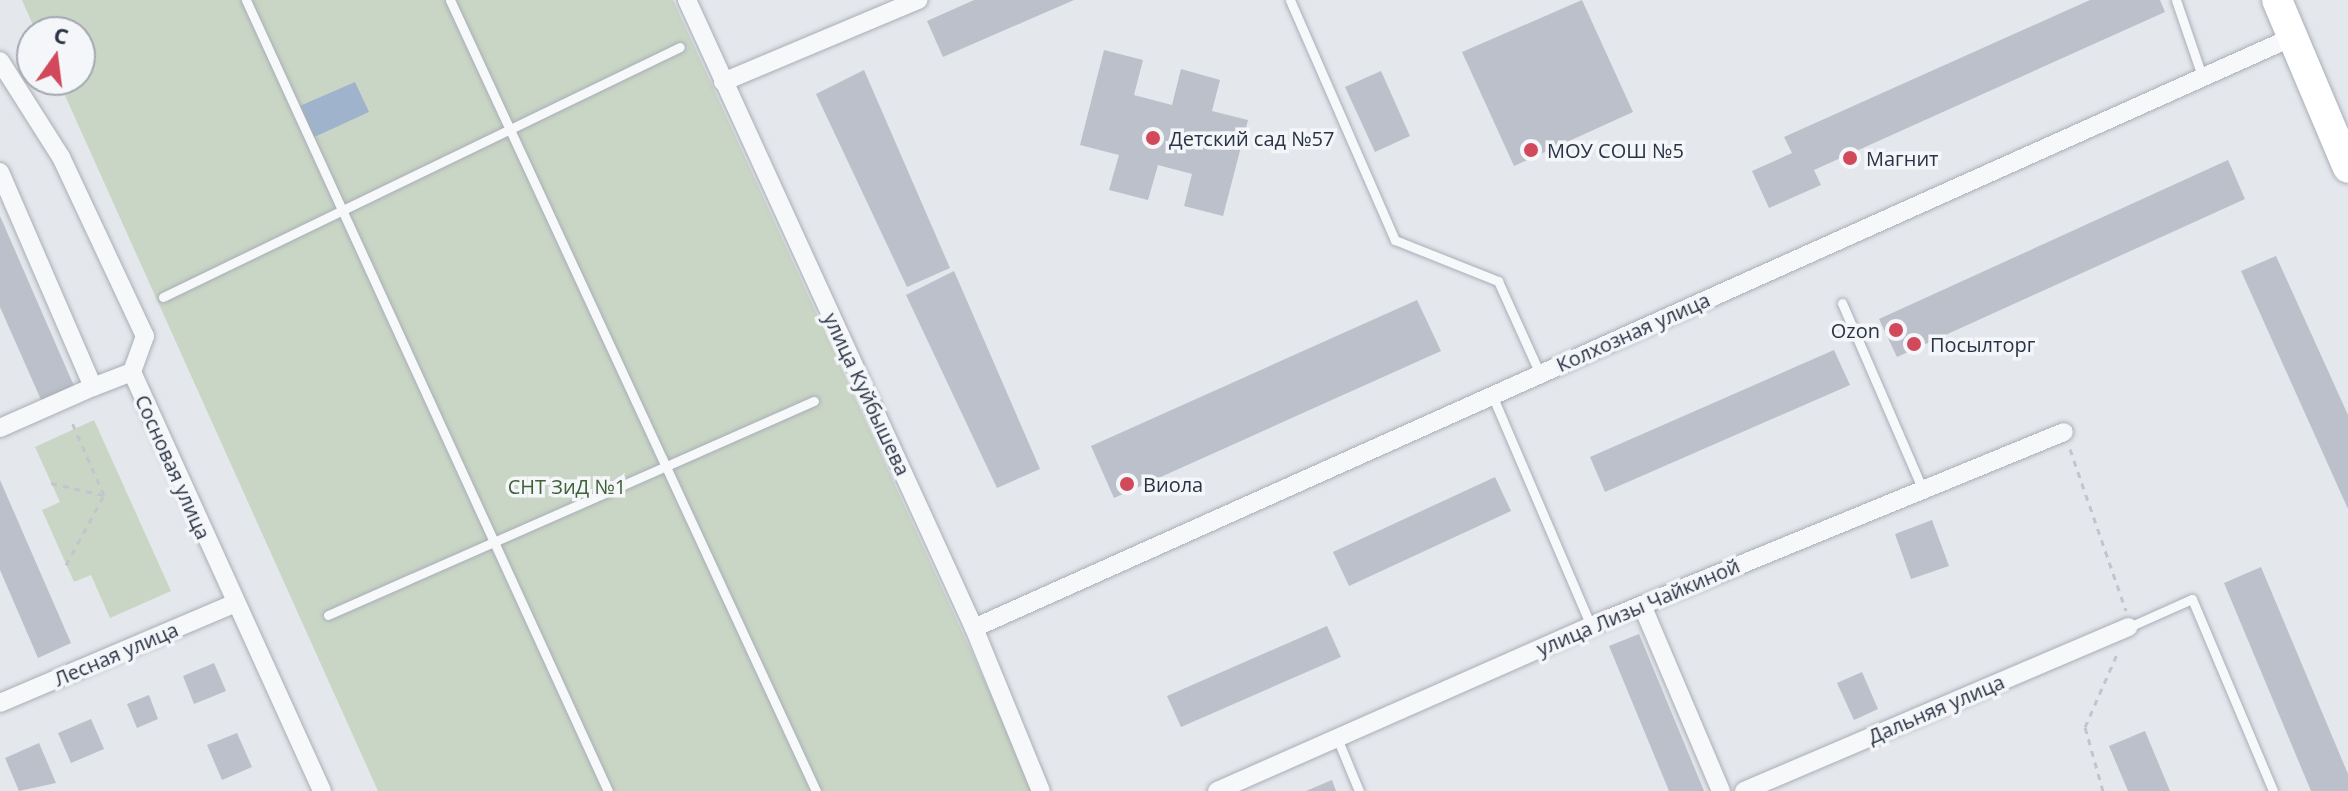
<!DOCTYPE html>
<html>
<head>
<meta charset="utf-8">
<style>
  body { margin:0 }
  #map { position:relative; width:2348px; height:791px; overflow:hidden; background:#e4e7ec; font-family:"Open Sans",sans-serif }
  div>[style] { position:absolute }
  .green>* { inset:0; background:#c9d6c5 }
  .water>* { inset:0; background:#9fb4cc }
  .building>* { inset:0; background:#bbc0ca }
  .path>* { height:3px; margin-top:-1.5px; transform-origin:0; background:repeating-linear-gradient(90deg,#c2c5cb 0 6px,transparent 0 12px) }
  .roads { filter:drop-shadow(0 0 2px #a9aeb7) drop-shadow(0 0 2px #a9aeb7) }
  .lane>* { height:9px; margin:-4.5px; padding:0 4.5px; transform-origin:4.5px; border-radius:4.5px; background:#f7f8fa }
  .street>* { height:18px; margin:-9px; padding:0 9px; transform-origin:9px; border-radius:9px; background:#f7f8fa }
  .primary>* { height:30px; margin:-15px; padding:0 15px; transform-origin:15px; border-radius:15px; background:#fff }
  .dots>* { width:22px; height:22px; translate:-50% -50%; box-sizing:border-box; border:4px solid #f4f6f9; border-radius:50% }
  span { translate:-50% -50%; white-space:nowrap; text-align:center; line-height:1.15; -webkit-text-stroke:7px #f4f6f9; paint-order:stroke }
  .poi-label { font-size:20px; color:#2b3445 }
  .left { translate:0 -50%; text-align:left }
  .right { translate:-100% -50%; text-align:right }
  .street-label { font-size:20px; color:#2b3445 }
  .park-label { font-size:20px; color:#3f6138 }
  .north { position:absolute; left:16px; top:16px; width:80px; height:80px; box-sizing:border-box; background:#f4f6f9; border:2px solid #a4a8b1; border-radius:50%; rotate:14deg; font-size:22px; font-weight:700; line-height:32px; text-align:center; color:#2b3445 }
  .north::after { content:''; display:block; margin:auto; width:28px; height:36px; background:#d1495b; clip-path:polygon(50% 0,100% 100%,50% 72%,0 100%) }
</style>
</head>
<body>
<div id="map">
  <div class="green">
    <i style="clip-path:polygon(22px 0,673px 0,1035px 791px,378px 791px,58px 80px,80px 80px,80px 32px,36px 32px)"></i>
    <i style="clip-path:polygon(94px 420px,171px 591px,110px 618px,91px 575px,74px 582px,42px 510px,60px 502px,35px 447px)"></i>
  </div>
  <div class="water">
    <i style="clip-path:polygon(355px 82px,369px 112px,310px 139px,295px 108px)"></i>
  </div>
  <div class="building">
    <i style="clip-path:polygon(974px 0,1074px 0,943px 57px,927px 21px)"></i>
    <i style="clip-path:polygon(1582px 0,1633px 112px,1514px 166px,1462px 52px)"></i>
    <i style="clip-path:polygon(2090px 0,2160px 0,2165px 12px,1814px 170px,1821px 185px,1769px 208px,1752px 171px,1792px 153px,1784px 137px)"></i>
    <i style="clip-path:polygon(1104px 50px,1143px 60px,1134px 95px,1172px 105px,1181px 69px,1220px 80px,1212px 111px,1248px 120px,1223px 216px,1184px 206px,1192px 174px,1158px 165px,1148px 200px,1109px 190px,1119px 155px,1080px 145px)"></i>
    <i style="clip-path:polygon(864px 70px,950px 268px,907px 287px,816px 94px)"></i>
    <i style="clip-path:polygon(1381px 71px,1410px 136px,1375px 152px,1345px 87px)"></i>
    <i style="clip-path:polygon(2228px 160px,2245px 199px,1897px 357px,1879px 319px)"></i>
    <i style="clip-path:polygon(0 216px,74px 386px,42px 402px,0 307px)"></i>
    <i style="clip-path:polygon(2276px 256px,2348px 415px,2348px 509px,2241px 271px)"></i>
    <i style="clip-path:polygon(954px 271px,1040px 469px,997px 488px,906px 295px)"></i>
    <i style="clip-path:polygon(1417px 300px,1441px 351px,1114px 498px,1091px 446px)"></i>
    <i style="clip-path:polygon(1834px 350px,1850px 385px,1605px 492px,1590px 457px)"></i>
    <i style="clip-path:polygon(1495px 477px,1511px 511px,1349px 586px,1333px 552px)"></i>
    <i style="clip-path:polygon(0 480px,71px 643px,38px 658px,0 570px)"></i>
    <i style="clip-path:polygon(1932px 520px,1949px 566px,1911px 579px,1895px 534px)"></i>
    <i style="clip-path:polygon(2261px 567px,2348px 774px,2348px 791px,2311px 791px,2224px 583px)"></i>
    <i style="clip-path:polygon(1327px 626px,1341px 657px,1181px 727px,1167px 696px)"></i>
    <i style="clip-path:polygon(1639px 634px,1704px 791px,1669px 791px,1609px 646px)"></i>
    <i style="clip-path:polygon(214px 663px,226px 691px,194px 704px,183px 676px)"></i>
    <i style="clip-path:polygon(1862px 672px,1878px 709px,1854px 720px,1837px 683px)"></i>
    <i style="clip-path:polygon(149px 695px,158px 719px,137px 728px,127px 704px)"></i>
    <i style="clip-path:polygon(91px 719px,104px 749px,71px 763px,58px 733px)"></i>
    <i style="clip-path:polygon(2145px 731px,2170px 791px,2128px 791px,2109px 746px)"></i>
    <i style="clip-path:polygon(237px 733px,252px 767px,222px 780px,207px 745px)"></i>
    <i style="clip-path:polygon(39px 743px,56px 783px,19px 791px,5px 758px)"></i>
    <i style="clip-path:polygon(1332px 780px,1336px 791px,1306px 791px)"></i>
  </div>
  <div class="path">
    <i style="left:2070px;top:449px;width:171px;rotate:70.9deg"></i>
    <i style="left:51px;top:483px;width:54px;rotate:12.8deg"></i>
    <i style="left:66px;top:565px;width:80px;rotate:-61.5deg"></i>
    <i style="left:104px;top:495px;width:84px;rotate:-113.8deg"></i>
    <i style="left:2103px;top:791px;width:66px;rotate:-105.7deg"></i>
    <i style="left:2085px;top:727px;width:82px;rotate:-66.3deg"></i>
  </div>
  <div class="roads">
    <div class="lane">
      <i style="left:246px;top:0;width:870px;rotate:65.41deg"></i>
      <i style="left:450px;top:0;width:872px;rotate:65.17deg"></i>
      <i style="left:1290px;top:0;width:262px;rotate:66.4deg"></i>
      <i style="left:1395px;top:240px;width:111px;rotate:21.7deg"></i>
      <i style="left:1498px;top:281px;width:102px;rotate:65.7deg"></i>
      <i style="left:2176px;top:0;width:80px;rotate:71.1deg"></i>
      <i style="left:163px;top:297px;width:574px;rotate:-25.81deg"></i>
      <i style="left:1842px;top:303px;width:204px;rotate:66.6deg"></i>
      <i style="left:1492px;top:395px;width:251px;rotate:66.8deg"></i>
      <i style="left:328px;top:615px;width:531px;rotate:-23.77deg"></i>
      <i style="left:2129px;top:627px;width:69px;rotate:-24deg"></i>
      <i style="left:2192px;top:599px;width:208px;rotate:67.1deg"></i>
      <i style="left:1337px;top:738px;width:57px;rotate:67.5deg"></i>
    </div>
    <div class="street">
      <i style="left:687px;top:0;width:690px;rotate:65.44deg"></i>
      <i style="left:974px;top:628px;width:176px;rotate:67.7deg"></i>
      <i style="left:0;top:61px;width:114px;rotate:57.6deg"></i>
      <i style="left:61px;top:157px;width:198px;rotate:64.9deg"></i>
      <i style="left:145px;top:336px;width:38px;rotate:110deg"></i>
      <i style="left:132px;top:372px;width:460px;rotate:65.6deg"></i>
      <i style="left:723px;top:82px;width:212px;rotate:-22.8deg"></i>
      <i style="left:0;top:172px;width:234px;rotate:66.6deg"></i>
      <i style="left:93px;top:387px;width:42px;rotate:-21deg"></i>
      <i style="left:0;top:428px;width:102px;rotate:-23.8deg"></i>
      <i style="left:1642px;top:605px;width:202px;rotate:67deg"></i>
      <i style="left:974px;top:628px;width:1445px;rotate:-24.14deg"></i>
      <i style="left:0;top:703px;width:253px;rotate:-23deg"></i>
      <i style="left:1217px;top:791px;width:409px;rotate:-23.8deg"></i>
      <i style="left:1591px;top:626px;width:511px;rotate:-22.3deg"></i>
      <i style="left:1744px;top:791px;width:418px;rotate:-23.1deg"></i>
    </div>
    <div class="primary">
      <i style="left:2277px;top:0;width:182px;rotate:67.1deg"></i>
    </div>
  </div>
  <div class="dots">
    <i style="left:1153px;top:138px;background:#d1495b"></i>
    <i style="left:1531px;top:150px;background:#d1495b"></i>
    <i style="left:1850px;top:158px;background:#d1495b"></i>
    <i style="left:1896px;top:330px;background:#d1495b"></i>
    <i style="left:1914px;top:344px;background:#d1495b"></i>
    <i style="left:1127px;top:484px;background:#d1495b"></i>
  </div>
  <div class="poi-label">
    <span class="left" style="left:1169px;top:138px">Детский сад №57</span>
    <span class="left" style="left:1547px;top:150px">МОУ СОШ №5</span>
    <span class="left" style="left:1866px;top:158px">Магнит</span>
    <span class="right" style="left:1880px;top:330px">Ozon</span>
    <span class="left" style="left:1930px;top:344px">Посылторг</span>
    <span class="left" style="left:1143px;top:484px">Виола</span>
  </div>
  <div class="street-label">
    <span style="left:1633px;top:332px;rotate:-24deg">Колхозная улица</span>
    <span style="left:867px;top:394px;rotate:65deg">улица Куйбышева</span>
    <span style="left:173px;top:467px;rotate:66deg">Сосновая улица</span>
    <span style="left:1638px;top:607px;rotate:-23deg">улица Лизы Чайкиной</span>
    <span style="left:116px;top:654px;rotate:-23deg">Лесная улица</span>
    <span style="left:1936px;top:709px;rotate:-23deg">Дальняя улица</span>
  </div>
  <div class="park-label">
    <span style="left:567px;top:486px">СНТ ЗиД №1</span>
  </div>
  <div class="north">С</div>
</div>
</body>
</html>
